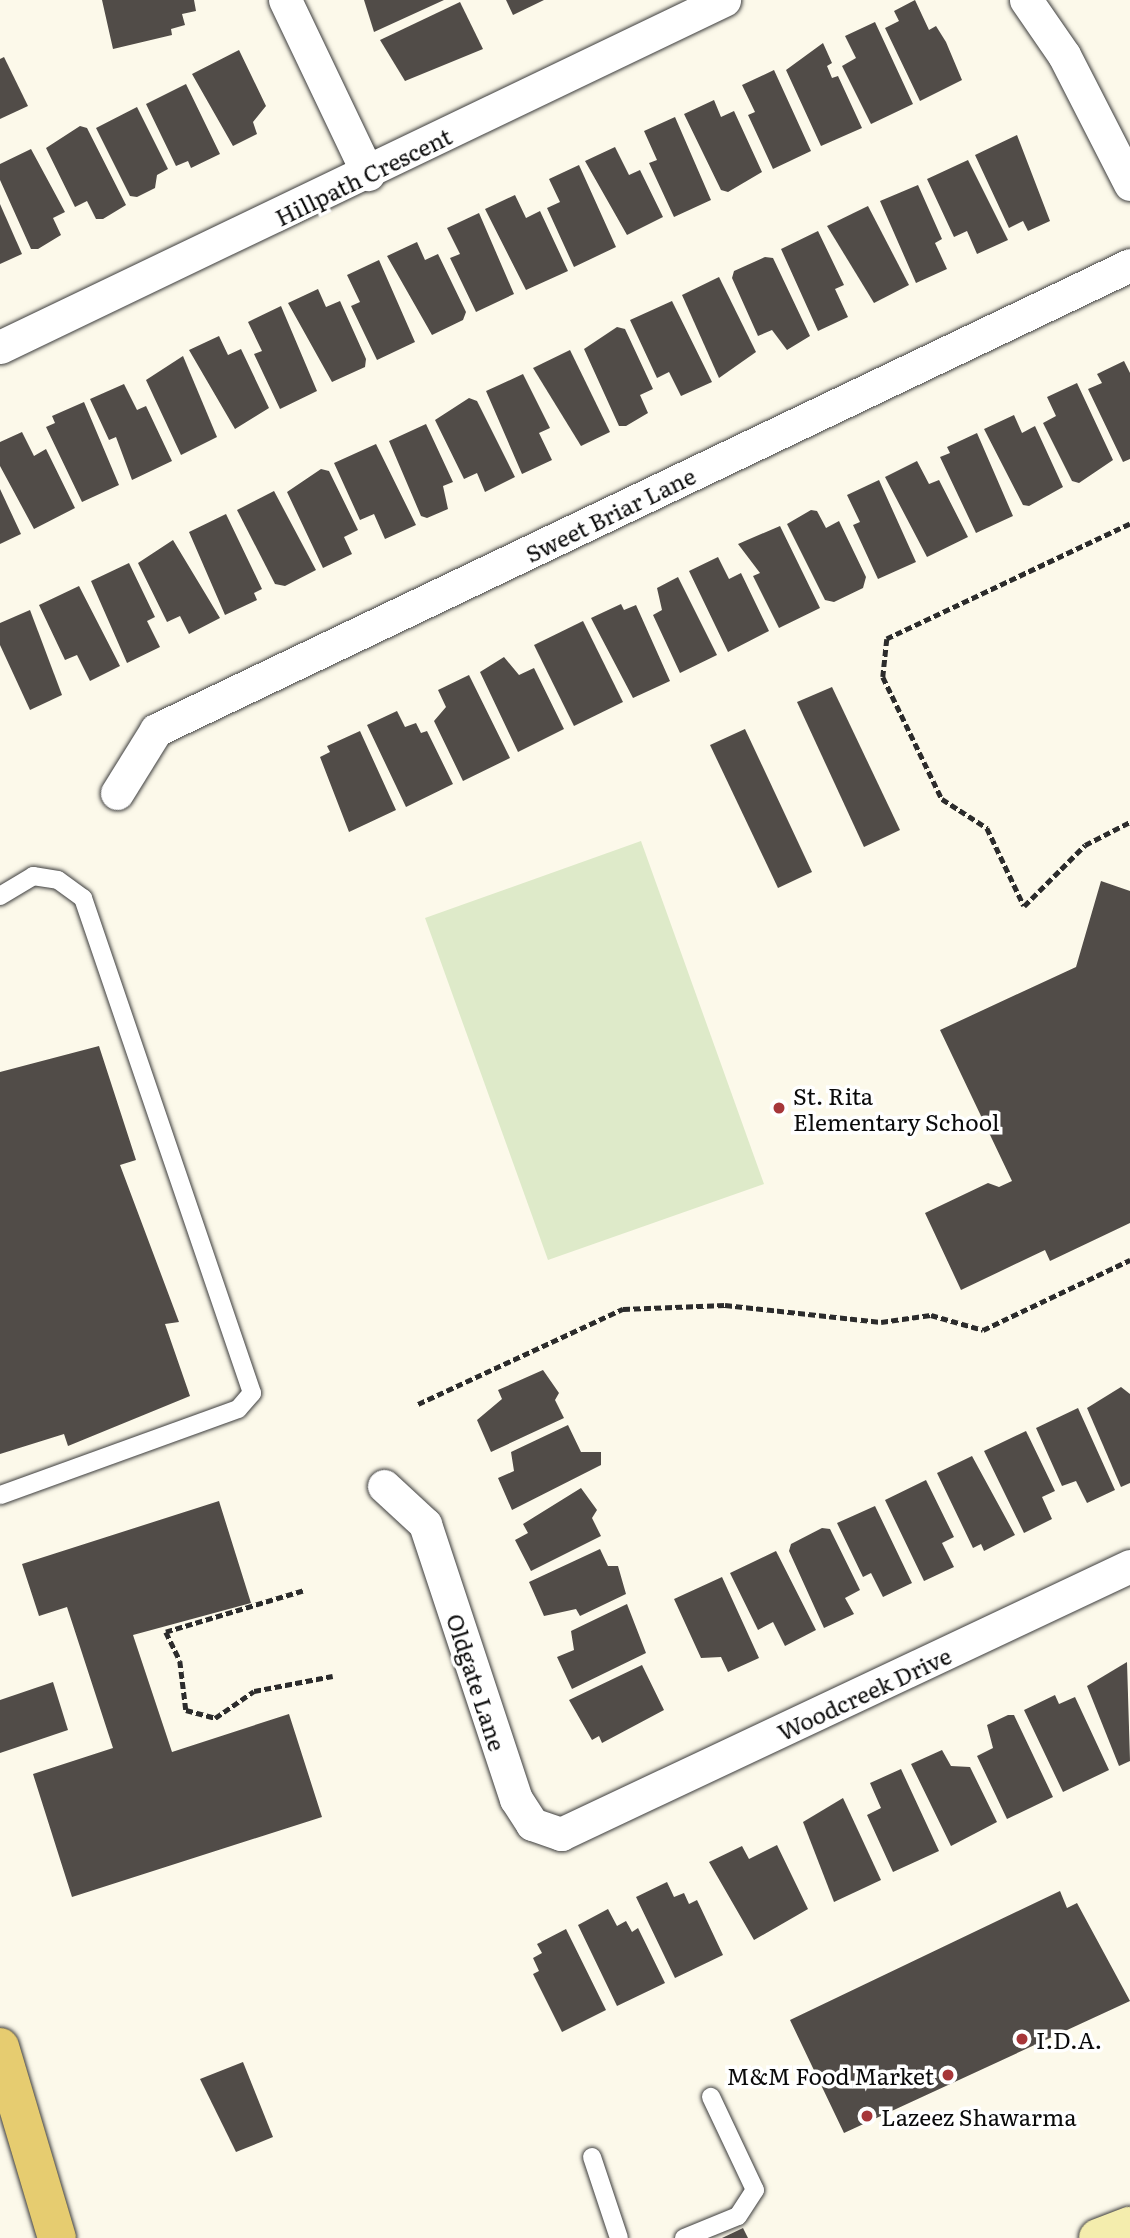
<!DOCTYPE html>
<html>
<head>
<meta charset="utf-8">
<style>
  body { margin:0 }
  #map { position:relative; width:1130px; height:2238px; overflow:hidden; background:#fcf9ea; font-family:Literata,serif }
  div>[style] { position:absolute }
  .pitch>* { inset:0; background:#deeac9 }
  .building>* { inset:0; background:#514c48 }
  .path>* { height:4.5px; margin-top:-2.25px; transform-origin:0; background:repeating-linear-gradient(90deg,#2c2c2c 0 7px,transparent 0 10.5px) }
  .roads { filter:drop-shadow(0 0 2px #3d3d3d) drop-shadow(0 0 2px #3d3d3d) }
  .service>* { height:18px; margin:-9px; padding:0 9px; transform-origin:9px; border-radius:9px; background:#fff }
  .minor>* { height:33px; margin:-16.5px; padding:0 16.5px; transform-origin:16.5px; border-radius:16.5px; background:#fff }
  .secondary>* { height:38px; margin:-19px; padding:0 19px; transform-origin:19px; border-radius:19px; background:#f4edad }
  .primary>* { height:38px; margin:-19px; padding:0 19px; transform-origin:19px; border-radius:19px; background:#e6cc70 }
  .dots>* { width:19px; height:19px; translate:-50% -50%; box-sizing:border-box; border:4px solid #fff; border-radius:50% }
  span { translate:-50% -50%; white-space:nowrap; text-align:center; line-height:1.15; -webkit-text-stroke:7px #fff; paint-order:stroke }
  .street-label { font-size:23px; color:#0a0a0a }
  .poi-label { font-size:23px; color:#0a0a0a }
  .left { translate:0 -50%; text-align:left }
  .right { translate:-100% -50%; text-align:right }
</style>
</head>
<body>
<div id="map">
  <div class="pitch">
    <i style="clip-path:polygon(641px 841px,764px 1184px,548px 1260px,425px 918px)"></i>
  </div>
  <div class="building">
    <i style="clip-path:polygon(102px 0,194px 0,196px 11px,182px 14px,185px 25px,171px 29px,172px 35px,113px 49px)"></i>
    <i style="clip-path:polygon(364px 0,444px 0,374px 32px)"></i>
    <i style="clip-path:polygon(506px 0,544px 0,513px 15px)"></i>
    <i style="clip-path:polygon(915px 0,929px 30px,936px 26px,946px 42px,962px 80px,920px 101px,885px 28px,899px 21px,894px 11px)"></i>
    <i style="clip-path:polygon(460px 2px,483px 49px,405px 81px,380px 40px)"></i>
    <i style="clip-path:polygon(875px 22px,913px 104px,871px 124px,842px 66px,856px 58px,845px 36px)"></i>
    <i style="clip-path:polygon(823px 43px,832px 63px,827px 66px,832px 78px,838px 76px,862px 128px,821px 146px,786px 70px)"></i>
    <i style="clip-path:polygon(239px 50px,266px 106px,253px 122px,257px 134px,233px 146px,192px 74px)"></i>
    <i style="clip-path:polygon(4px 57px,28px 106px,0 119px,0 59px)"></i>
    <i style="clip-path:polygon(774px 70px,811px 151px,773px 169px,748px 115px,755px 112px,742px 85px)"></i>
    <i style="clip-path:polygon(186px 84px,220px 154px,191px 168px,188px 161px,176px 166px,146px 104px)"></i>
    <i style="clip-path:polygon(714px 100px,721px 117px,734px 111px,762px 172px,728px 192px,721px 190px,684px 114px)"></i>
    <i style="clip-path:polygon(137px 107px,168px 169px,157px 175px,155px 188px,137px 197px,130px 196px,96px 128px)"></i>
    <i style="clip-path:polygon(675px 117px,711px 200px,674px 217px,649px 163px,657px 160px,644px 131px)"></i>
    <i style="clip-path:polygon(80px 126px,87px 128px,126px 205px,103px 219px,96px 219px,87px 201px,75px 207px,46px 148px)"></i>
    <i style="clip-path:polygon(1017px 135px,1050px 221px,1028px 231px,1023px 221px,1009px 228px,975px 155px)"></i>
    <i style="clip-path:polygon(615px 147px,629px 175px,640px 170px,663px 217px,627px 235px,585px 161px)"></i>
    <i style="clip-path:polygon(31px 149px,65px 212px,53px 218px,61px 235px,38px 249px,31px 249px,0 180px,0 164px)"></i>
    <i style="clip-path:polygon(968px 160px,1008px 240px,977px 254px,967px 231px,954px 237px,927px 179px)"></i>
    <i style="clip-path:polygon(579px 165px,616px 247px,574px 267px,547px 208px,560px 202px,549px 179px)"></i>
    <i style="clip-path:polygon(918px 185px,942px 239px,935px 243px,947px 269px,916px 283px,880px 201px)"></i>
    <i style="clip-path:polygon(515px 195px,526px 218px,540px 211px,568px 271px,526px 290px,485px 209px)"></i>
    <i style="clip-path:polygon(0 204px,22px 254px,0 264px)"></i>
    <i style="clip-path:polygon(868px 206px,909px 285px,874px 303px,827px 226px)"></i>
    <i style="clip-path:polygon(479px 213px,514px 294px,476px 312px,450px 258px,460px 254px,447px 228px)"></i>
    <i style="clip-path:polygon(818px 231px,844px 285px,835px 289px,848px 317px,818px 331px,781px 249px)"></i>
    <i style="clip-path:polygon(417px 242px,425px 260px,438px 254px,466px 312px,463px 320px,432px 335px,387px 256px)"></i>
    <i style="clip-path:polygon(765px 257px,773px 258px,810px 336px,787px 350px,772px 330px,758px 336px,732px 278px,734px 271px)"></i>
    <i style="clip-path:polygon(379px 260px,415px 342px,377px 360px,351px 306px,360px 302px,347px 275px)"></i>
    <i style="clip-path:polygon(719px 277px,756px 352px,719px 378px,682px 295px)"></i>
    <i style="clip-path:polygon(318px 289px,326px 307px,340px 301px,366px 359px,365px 367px,332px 382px,288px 303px)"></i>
    <i style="clip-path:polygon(672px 301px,712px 382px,681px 396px,669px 372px,657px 378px,630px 320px)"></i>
    <i style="clip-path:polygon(281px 306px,317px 391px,280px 409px,254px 354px,262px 351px,248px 322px)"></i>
    <i style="clip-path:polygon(617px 327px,625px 329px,653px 389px,640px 395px,648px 413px,626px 426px,619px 426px,584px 349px)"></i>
    <i style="clip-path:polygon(219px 336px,228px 355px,241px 349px,269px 408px,235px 429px,189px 350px)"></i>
    <i style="clip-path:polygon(570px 350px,610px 432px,581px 446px,533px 368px)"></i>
    <i style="clip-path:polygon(183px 356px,217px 437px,181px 455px,146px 380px)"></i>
    <i style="clip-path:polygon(1124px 361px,1130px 373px,1130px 459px,1123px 462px,1088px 389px,1102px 383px,1097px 374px)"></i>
    <i style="clip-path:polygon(523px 374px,550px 428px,539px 433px,552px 460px,522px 474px,486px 391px)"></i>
    <i style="clip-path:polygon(1077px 383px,1113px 460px,1079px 483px,1072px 481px,1043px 423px,1056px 416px,1047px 397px)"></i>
    <i style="clip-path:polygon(124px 384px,137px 410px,146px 406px,172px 461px,132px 480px,116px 437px,109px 440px,90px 399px)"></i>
    <i style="clip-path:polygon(469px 398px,477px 401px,515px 477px,485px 492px,477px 473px,464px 479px,435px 420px)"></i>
    <i style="clip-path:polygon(84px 402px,119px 485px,82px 502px,46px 427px,55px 423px,52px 416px)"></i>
    <i style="clip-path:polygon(1014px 415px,1022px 433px,1035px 426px,1063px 487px,1029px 506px,1023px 505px,984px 429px)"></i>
    <i style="clip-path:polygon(426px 424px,453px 482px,443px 486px,448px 509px,427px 518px,421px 516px,389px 441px)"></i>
    <i style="clip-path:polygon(22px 432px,34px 456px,46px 449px,75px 508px,34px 529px,0 466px,0 442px)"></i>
    <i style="clip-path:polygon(977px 433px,1013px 516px,976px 533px,940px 457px,950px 453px,947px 447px)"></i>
    <i style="clip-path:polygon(376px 444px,416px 525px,385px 539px,374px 514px,360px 520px,334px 463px)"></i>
    <i style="clip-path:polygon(917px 461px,929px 484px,939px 480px,968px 537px,927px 557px,885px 477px)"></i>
    <i style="clip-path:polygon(321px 469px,329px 471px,358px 530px,344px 537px,352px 554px,323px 568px,287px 492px)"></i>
    <i style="clip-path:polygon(879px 480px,916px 562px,878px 579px,853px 525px,860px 522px,847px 495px)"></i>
    <i style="clip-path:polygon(0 489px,21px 534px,0 544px)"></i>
    <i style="clip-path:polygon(274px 491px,316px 570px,285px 586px,275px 584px,237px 510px)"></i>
    <i style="clip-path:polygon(811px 510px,817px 511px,826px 528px,839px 521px,866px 577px,863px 588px,834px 602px,825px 600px,787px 524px)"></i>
    <i style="clip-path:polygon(226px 514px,262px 589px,254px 593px,257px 600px,225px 615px,189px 532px)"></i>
    <i style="clip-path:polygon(780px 526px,820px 608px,779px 628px,753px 576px,760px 573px,738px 544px)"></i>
    <i style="clip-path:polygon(173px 540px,220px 618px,189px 634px,180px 616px,167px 622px,138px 563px)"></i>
    <i style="clip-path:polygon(718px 557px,729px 579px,741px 573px,769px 631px,728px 652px,689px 571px)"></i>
    <i style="clip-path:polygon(129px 563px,155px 617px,147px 621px,160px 647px,127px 663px,91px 581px)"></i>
    <i style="clip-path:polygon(678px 577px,717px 655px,680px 673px,653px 615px,662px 610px,657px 588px)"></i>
    <i style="clip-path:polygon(79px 586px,120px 666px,90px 681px,77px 655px,65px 660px,39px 605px)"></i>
    <i style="clip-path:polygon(621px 604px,624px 610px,636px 605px,670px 681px,633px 698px,591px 618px)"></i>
    <i style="clip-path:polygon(30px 610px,62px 695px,30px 710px,0 645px,0 623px)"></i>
    <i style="clip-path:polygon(583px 621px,623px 702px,574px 726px,534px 645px)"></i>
    <i style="clip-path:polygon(504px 657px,519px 675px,534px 668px,564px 729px,518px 752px,480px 672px)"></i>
    <i style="clip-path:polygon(469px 675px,510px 758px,463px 781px,434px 721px,446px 707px,438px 690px)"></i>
    <i style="clip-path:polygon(832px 687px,900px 830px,864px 847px,797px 702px)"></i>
    <i style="clip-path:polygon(397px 711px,405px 727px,416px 723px,421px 733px,427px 731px,453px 784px,406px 807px,367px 725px)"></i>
    <i style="clip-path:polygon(745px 729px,812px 872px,778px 888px,710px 745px)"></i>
    <i style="clip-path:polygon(360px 731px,396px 810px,349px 832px,320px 757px,330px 752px,327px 746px)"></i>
    <i style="clip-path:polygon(1101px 881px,1130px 891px,1130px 1223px,1050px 1261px,1045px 1250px,961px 1290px,925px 1213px,988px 1183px,999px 1187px,1012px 1181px,940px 1030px,1076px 967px)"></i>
    <i style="clip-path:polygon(99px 1046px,136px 1160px,120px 1165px,179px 1322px,165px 1324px,190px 1396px,68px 1446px,64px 1434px,0 1454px,0 1072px)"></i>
    <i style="clip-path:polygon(543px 1370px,559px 1393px,555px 1400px,564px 1418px,491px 1452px,477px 1420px,502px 1399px,498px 1390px)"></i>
    <i style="clip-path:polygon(1121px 1387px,1130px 1394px,1130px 1483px,1121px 1487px,1087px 1408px)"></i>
    <i style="clip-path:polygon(1078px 1408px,1115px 1490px,1087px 1503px,1076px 1481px,1062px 1486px,1036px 1428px)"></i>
    <i style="clip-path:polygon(568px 1425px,581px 1452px,601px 1452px,601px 1465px,512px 1510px,498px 1478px,514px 1471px,511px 1452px)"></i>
    <i style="clip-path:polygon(1026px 1431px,1055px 1491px,1042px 1497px,1052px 1519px,1024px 1533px,984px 1451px)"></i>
    <i style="clip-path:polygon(972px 1456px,1015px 1535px,984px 1551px,981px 1544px,973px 1548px,937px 1473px)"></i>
    <i style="clip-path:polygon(926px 1480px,954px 1537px,942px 1543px,954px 1567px,924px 1581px,885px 1500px)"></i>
    <i style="clip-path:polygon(581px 1488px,597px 1510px,592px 1518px,601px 1536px,531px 1571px,515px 1540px,528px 1533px,523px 1524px)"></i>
    <i style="clip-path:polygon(219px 1501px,251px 1603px,133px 1635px,172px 1752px,289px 1714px,322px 1817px,72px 1897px,33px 1774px,113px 1748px,67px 1607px,39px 1616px,22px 1564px)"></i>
    <i style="clip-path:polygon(875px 1506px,912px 1583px,883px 1597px,871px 1573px,863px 1577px,837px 1523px)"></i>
    <i style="clip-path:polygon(822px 1528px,830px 1529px,860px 1590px,845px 1598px,854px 1614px,824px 1628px,789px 1551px,791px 1544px)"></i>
    <i style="clip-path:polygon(600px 1549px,608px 1566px,618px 1566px,626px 1594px,580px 1616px,576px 1609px,544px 1616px,529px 1582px)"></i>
    <i style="clip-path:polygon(776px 1551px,816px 1630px,785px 1646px,773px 1622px,758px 1630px,730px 1573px)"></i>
    <i style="clip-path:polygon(722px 1577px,759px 1658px,728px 1672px,721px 1657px,701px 1658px,674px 1599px)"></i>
    <i style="clip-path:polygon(627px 1604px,646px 1653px,572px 1689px,557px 1657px,574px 1650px,571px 1631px)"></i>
    <i style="clip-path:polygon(1127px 1662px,1130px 1761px,1119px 1766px,1087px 1686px)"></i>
    <i style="clip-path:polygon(642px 1665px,664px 1710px,602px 1743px,599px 1736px,592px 1740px,569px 1700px)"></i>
    <i style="clip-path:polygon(53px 1682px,68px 1730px,0 1753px,0 1700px)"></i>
    <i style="clip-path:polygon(1055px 1695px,1059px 1704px,1075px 1697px,1109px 1770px,1063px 1792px,1024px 1710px)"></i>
    <i style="clip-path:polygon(1008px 1715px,1014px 1715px,1053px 1797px,1007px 1819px,977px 1756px,993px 1748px,987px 1725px)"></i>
    <i style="clip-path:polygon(942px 1750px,951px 1766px,970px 1767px,997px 1822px,951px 1846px,911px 1764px)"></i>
    <i style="clip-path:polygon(901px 1769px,939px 1851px,893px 1872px,867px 1815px,881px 1808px,870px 1783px)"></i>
    <i style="clip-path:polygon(843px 1798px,881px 1880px,834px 1902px,803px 1822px)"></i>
    <i style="clip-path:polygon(777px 1845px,808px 1909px,754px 1940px,709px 1862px,742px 1846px,749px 1859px)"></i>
    <i style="clip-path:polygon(667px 1882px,674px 1897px,684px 1893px,689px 1904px,697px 1900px,723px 1955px,675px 1978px,636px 1897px)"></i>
    <i style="clip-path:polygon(1060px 1891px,1067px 1908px,1077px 1903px,1130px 2001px,844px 2133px,790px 2020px)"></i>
    <i style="clip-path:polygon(608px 1909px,617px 1926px,626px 1921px,632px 1932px,638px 1928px,665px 1983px,617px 2006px,578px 1925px)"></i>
    <i style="clip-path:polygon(566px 1929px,606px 2010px,562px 2032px,533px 1974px,539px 1971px,533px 1958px,542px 1953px,537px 1944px)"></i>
    <i style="clip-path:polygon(243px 2062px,273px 2137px,236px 2152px,200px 2079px)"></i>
    <i style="clip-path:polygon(743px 2228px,748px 2238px,722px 2238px)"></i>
  </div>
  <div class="path">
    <i style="left:1130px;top:524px;width:269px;rotate:154.7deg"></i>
    <i style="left:887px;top:639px;width:38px;rotate:96deg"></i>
    <i style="left:883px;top:677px;width:136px;rotate:64.2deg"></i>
    <i style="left:942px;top:799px;width:54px;rotate:32.8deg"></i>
    <i style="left:987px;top:828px;width:86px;rotate:64.6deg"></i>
    <i style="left:1024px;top:906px;width:86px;rotate:-45deg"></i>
    <i style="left:1085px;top:845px;width:51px;rotate:-27.1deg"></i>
    <i style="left:418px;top:1404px;width:226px;rotate:-24.9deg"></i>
    <i style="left:623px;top:1309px;width:102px;rotate:-2.2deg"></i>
    <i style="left:725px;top:1305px;width:157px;rotate:6.2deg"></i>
    <i style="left:881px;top:1322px;width:50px;rotate:-8deg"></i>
    <i style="left:931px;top:1315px;width:54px;rotate:16.1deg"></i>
    <i style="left:983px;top:1330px;width:163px;rotate:-25.5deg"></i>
    <i style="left:303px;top:1591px;width:143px;rotate:163.3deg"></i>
    <i style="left:166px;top:1632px;width:32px;rotate:64deg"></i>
    <i style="left:180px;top:1661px;width:49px;rotate:83deg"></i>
    <i style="left:186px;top:1710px;width:30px;rotate:15deg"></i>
    <i style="left:215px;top:1718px;width:47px;rotate:-34.7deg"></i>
    <i style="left:254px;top:1691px;width:80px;rotate:-10.8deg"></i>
  </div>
  <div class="roads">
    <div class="service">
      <i style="left:0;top:896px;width:39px;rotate:-31deg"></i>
      <i style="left:33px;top:876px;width:25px;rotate:9deg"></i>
      <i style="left:58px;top:880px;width:31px;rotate:36deg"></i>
      <i style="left:83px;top:898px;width:523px;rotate:71.15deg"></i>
      <i style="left:252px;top:1393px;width:21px;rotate:131deg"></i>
      <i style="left:238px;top:1409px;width:253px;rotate:160.1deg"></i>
      <i style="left:592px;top:2157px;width:85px;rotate:71.6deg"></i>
      <i style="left:684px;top:2238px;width:58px;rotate:-22.2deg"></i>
      <i style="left:738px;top:2216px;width:31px;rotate:-57deg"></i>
      <i style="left:755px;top:2190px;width:103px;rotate:-115.3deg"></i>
    </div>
    <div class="minor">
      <i style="left:285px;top:0;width:193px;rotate:64.5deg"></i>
      <i style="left:1026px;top:0;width:67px;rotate:55.4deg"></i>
      <i style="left:1064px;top:55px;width:145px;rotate:62.9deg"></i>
      <i style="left:0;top:347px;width:803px;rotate:-25.61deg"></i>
      <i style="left:117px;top:793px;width:74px;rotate:-58.2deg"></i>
      <i style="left:156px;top:730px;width:1079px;rotate:-25.52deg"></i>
      <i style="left:384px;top:1486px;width:56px;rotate:42.8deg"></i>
      <i style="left:425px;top:1524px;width:290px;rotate:71.7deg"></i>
      <i style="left:516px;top:1799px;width:30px;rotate:57deg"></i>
      <i style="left:532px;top:1824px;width:31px;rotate:19deg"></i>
      <i style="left:561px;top:1834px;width:629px;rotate:-25.22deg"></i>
    </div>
    <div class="secondary">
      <i style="left:1098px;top:2238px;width:34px;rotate:-21deg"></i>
    </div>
    <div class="primary">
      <i style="left:0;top:2047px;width:199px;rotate:73.4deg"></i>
    </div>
  </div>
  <div class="dots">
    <i style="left:779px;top:1108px;background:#a63639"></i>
    <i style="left:1022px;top:2039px;background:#a63639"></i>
    <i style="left:948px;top:2075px;background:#a63639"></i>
    <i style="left:867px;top:2116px;background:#a63639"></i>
  </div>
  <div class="street-label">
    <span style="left:363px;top:176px;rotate:-26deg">Hillpath Crescent</span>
    <span style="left:610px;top:514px;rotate:-26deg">Sweet Briar Lane</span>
    <span style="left:477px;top:1682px;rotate:72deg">Oldgate Lane</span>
    <span style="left:864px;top:1693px;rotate:-25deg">Woodcreek Drive</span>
  </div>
  <div class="poi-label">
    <span class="left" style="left:793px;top:1108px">St. Rita<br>Elementary School</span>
    <span class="left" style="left:1036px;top:2039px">I.D.A.</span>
    <span class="right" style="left:934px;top:2075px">M&amp;M Food Market</span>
    <span class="left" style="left:881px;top:2116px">Lazeez Shawarma</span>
  </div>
</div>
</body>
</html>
